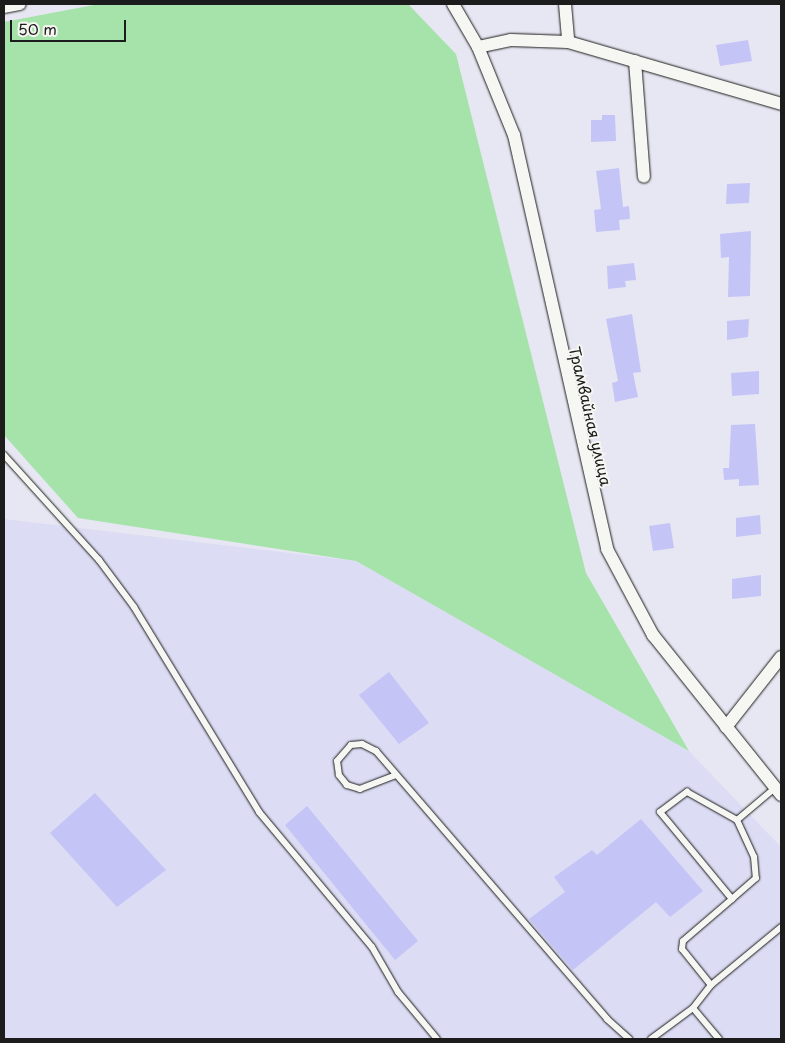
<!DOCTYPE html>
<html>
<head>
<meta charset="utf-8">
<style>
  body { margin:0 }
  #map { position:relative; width:785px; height:1043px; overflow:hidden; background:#e7e7f3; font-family:"Playpen Sans",sans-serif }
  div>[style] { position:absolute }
  .built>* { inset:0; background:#dcdcf4 }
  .green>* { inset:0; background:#a6e3aa }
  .building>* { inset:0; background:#c4c4f6 }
  .roads { filter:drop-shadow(0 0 1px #1c1c1c) drop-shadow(0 0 1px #1c1c1c) }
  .lane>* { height:6px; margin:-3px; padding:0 3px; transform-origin:3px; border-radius:3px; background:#f6f6f2 }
  .street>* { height:12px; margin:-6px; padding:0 6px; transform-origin:6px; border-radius:6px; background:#f6f6f2 }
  span { translate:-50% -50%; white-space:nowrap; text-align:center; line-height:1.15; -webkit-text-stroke:4px #f6f6f2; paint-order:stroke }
  .street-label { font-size:15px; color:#1c1c1c }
  .frame { position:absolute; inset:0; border:5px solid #1c1c1c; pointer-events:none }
  .scale { position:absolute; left:10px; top:20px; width:116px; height:22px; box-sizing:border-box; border:2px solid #1c1c1c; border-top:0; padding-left:6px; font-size:15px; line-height:18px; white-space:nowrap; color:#1c1c1c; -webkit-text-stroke:4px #f6f6f2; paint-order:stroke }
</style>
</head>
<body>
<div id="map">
  <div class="built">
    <i style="clip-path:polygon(4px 519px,356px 561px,689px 751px,781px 847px,781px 1039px,4px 1039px)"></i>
  </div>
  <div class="green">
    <i style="clip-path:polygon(99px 4px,408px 4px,456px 54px,586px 573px,689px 751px,356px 561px,78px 518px,4px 435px,4px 22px)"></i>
  </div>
  <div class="building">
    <i style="clip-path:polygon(748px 40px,752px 61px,720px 66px,716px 45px)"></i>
    <i style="clip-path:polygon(602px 115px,615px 115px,616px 141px,591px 142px,591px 120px,602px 120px)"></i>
    <i style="clip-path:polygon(619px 168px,623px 207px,629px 206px,630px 219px,619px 220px,620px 230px,596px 232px,594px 210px,601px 209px,596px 171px)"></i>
    <i style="clip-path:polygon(750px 183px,749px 203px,726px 204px,727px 184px)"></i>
    <i style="clip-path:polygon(751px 231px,750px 296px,728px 297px,729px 257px,721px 258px,720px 234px)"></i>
    <i style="clip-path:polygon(634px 263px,636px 280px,625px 281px,626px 287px,608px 289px,607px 266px)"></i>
    <i style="clip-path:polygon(632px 314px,641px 372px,633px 373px,638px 397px,615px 402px,612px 383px,618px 381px,606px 319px)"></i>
    <i style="clip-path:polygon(749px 319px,748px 337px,727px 340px,727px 321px)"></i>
    <i style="clip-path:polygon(759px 371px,759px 394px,732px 396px,731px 373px)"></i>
    <i style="clip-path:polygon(755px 424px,759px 485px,739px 486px,739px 479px,724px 480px,723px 468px,729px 468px,731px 425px)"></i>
    <i style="clip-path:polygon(760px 515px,761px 534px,736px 537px,736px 518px)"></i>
    <i style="clip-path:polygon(670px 523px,674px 548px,653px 551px,649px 526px)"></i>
    <i style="clip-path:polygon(761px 575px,761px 596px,732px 599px,732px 579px)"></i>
    <i style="clip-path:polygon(389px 672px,429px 723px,399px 744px,359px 695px)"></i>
    <i style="clip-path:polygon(95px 793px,166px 870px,117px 907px,50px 833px)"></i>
    <i style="clip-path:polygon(307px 806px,418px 941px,395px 960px,285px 825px)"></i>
    <i style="clip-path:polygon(641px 819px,703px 891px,670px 917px,656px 902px,573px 970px,529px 919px,565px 892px,554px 877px,592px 850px,597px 855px)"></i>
  </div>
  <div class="roads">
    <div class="lane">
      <i style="left:4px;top:455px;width:142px;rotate:47.9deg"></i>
      <i style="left:99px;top:560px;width:59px;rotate:53.3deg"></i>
      <i style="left:134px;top:607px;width:240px;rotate:58.6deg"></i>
      <i style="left:259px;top:812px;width:176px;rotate:50.1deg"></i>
      <i style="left:372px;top:947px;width:52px;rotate:60deg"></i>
      <i style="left:398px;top:992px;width:61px;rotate:50.3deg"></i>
      <i style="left:396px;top:775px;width:39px;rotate:159deg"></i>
      <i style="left:360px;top:789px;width:14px;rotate:-163deg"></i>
      <i style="left:347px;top:785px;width:13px;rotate:-129deg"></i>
      <i style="left:339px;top:775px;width:14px;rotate:-98deg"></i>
      <i style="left:337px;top:761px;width:21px;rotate:-49deg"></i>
      <i style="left:351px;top:745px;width:11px;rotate:-5deg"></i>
      <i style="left:362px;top:744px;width:16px;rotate:27deg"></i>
      <i style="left:376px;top:751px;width:354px;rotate:49.2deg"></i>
      <i style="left:607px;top:1019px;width:30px;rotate:42deg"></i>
      <i style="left:737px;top:820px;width:41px;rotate:65.3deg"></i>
      <i style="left:754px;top:857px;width:21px;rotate:85deg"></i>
      <i style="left:756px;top:878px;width:32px;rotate:139deg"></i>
      <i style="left:732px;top:899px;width:113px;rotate:-129.6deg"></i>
      <i style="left:660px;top:812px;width:34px;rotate:-37deg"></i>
      <i style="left:687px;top:792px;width:57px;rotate:29.2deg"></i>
      <i style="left:737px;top:820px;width:50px;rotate:-40.1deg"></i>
      <i style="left:711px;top:985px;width:91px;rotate:-39.6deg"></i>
      <i style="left:651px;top:1039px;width:52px;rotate:-36.4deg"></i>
      <i style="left:719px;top:1039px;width:40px;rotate:-130deg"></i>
      <i style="left:693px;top:1008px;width:29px;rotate:-52deg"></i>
      <i style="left:711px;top:985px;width:46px;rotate:-128.9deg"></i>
      <i style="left:682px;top:949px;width:8px;rotate:-83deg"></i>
      <i style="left:683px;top:941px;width:65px;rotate:-40.6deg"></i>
    </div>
    <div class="street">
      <i style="left:453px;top:4px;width:50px;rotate:59.8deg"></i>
      <i style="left:478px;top:47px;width:95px;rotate:67.8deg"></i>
      <i style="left:514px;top:135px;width:424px;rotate:77.3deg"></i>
      <i style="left:607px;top:549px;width:98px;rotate:61.9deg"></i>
      <i style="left:653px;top:635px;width:205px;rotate:51.3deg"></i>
      <i style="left:565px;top:4px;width:38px;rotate:85deg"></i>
      <i style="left:4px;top:7px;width:16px;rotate:-11deg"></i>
      <i style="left:478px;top:47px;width:34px;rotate:-12deg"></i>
      <i style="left:511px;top:40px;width:57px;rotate:2deg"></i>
      <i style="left:568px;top:42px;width:222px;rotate:16.2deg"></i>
      <i style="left:635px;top:61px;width:116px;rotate:85.6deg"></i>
      <i style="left:726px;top:727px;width:89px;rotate:-51.8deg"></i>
    </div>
  </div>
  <div class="street-label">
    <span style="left:591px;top:416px;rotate:77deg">Трамвайная улица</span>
  </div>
  <div class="frame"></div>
  <div class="scale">50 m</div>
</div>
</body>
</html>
